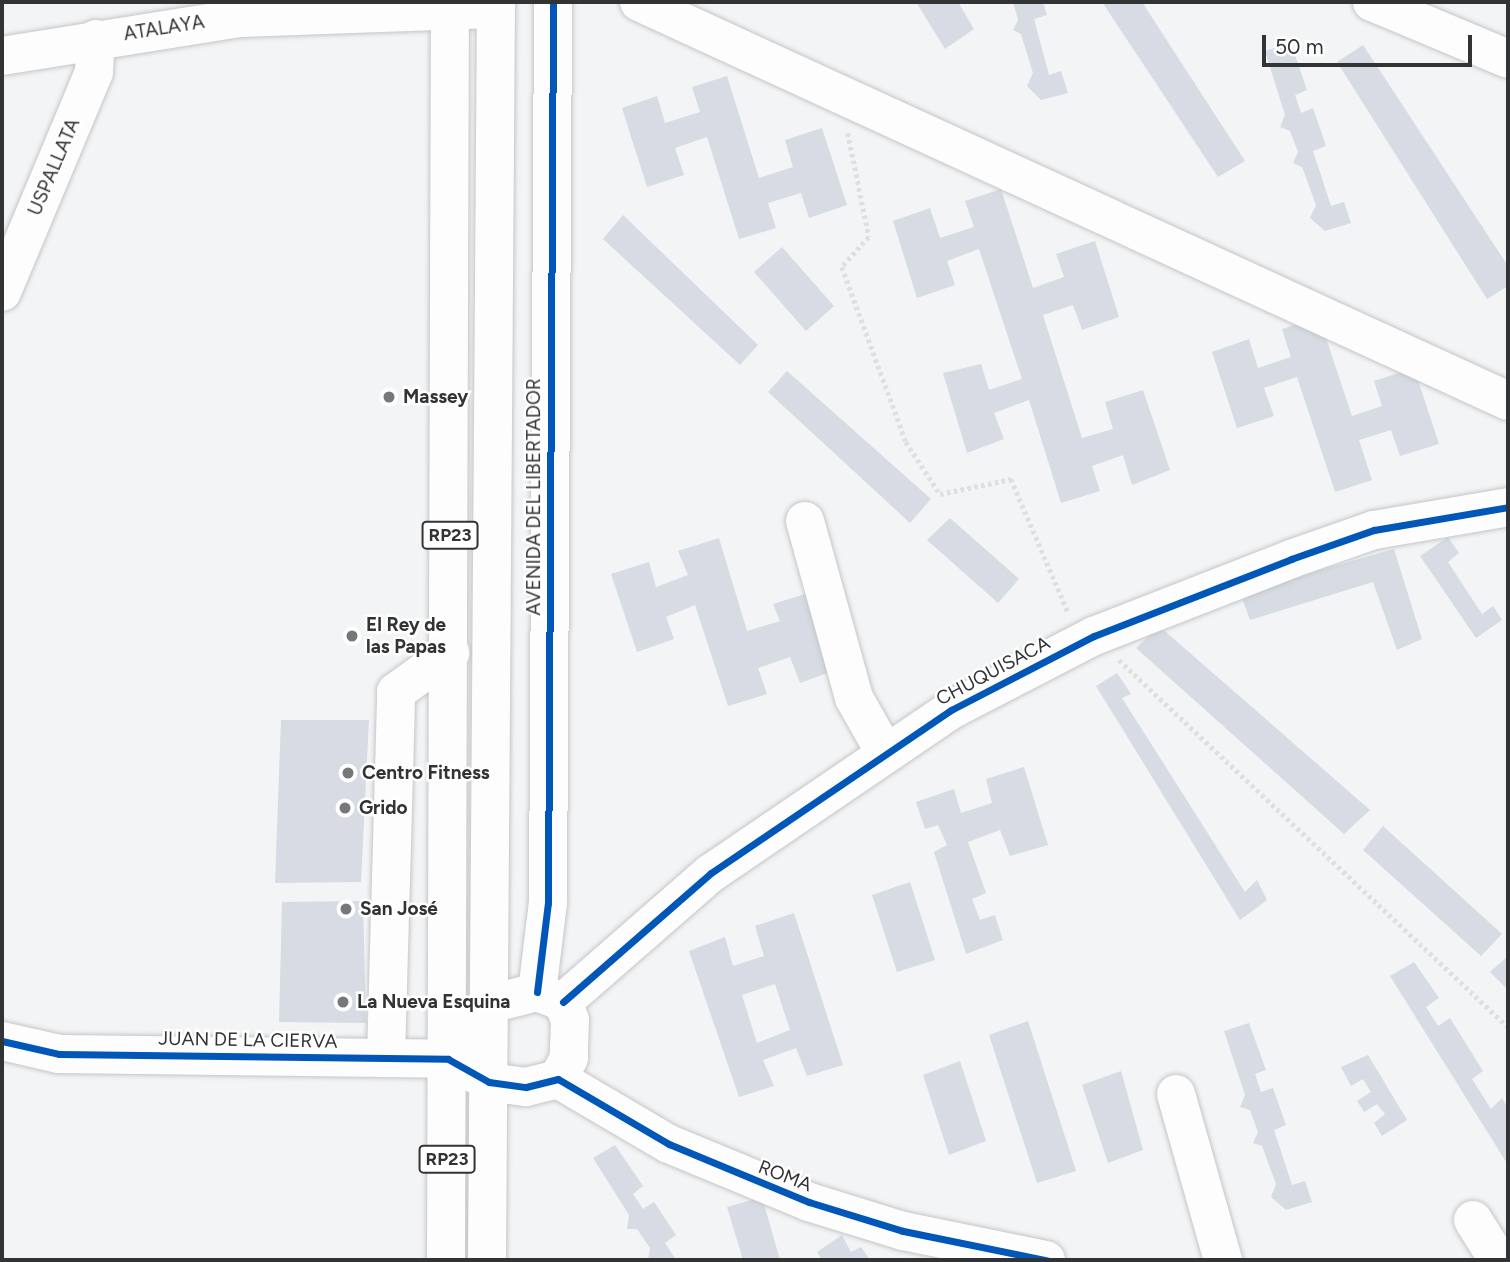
<!DOCTYPE html>
<html>
<head>
<meta charset="utf-8">
<style>
  body { margin:0 }
  #map { position:relative; width:1510px; height:1262px; overflow:hidden; background:#f3f4f6; font-family:Figtree,sans-serif }
  div>[style] { position:absolute }
  .building>* { inset:0; background:#d6dbe4 }
  .path>* { height:4.5px; margin-top:-2.25px; transform-origin:0; background:repeating-linear-gradient(90deg,#dedfdf 0 3.5px,transparent 0 7px) }
  .roads { filter:drop-shadow(0 0 2px #c5c6c7) drop-shadow(0 0 2px #c5c6c7) }
  .minor>* { height:38px; margin:-19px; padding:0 19px; transform-origin:19px; border-radius:19px; background:#fdfdfe }
  .major>* { height:38px; margin:-19px; padding:0 19px; transform-origin:19px; border-radius:19px; background:#fdfdfe }
  .cycleway>* { height:7px; margin:-3.5px; padding:0 3.5px; transform-origin:3.5px; border-radius:3.5px; background:#0057b8 }
  .dots>* { width:19px; height:19px; translate:-50% -50%; box-sizing:border-box; border:4px solid #fff; border-radius:50% }
  span { translate:-50% -50%; white-space:nowrap; text-align:center; line-height:1.15; -webkit-text-stroke:5px #fff; paint-order:stroke }
  .shield-label span { padding:2px 5px; background:#fff; border:2px solid; border-radius:5px; -webkit-text-stroke-width:0 }
  .shield-label { font-size:18px; color:#323334; font-weight:700 }
  .street-label { font-size:19px; color:#323334 }
  .poi-label { font-size:19px; color:#323334; font-weight:700 }
  .left { translate:0 -50%; text-align:left }
  .frame { position:absolute; inset:0; border:4px solid #323334; pointer-events:none }
  .scale { position:absolute; left:1262px; top:35px; width:210px; height:32px; box-sizing:border-box; border:4px solid #323334; border-top:0; padding-left:9px; font-size:21px; line-height:24px; white-space:nowrap; color:#323334; -webkit-text-stroke:5px #fff; paint-order:stroke }
</style>
</head>
<body>
<div id="map">
  <div class="building">
    <i style="clip-path:polygon(916px 2px,958px 2px,974px 29px,945px 49px)"></i>
    <i style="clip-path:polygon(1013px 2px,1043px 2px,1047px 15px,1034px 19px,1049px 75px,1061px 71px,1068px 93px,1041px 100px,1027px 86px,1033px 73px,1021px 34px,1013px 30px,1018px 20px)"></i>
    <i style="clip-path:polygon(1102px 2px,1142px 2px,1245px 161px,1218px 177px)"></i>
    <i style="clip-path:polygon(1291px 43px,1307px 90px,1295px 95px,1301px 113px,1313px 108px,1326px 146px,1313px 151px,1331px 206px,1344px 202px,1351px 223px,1325px 231px,1310px 218px,1316px 205px,1302px 167px,1293px 163px,1298px 152px,1290px 131px,1280px 127px,1285px 115px,1265px 51px)"></i>
    <i style="clip-path:polygon(1363px 45px,1508px 266px,1508px 286px,1487px 299px,1337px 62px)"></i>
    <i style="clip-path:polygon(727px 76px,759px 178px,793px 167px,785px 140px,822px 128px,847px 205px,809px 218px,801px 193px,768px 203px,776px 228px,739px 239px,707px 137px,675px 148px,684px 175px,647px 187px,622px 108px,657px 96px,665px 123px,700px 112px,692px 87px)"></i>
    <i style="clip-path:polygon(1001px 189px,1033px 288px,1064px 277px,1056px 254px,1095px 241px,1119px 317px,1082px 330px,1073px 305px,1043px 315px,1082px 438px,1113px 429px,1105px 402px,1143px 390px,1170px 470px,1132px 485px,1123px 455px,1092px 466px,1100px 491px,1061px 503px,1029px 400px,994px 413px,1004px 439px,967px 453px,943px 373px,981px 364px,989px 390px,1022px 379px,979px 249px,947px 261px,955px 285px,917px 298px,893px 221px,930px 208px,940px 238px,974px 227px,965px 201px)"></i>
    <i style="clip-path:polygon(623px 215px,758px 345px,740px 365px,603px 239px)"></i>
    <i style="clip-path:polygon(782px 247px,834px 306px,806px 331px,754px 272px)"></i>
    <i style="clip-path:polygon(1319px 317px,1352px 416px,1382px 406px,1374px 381px,1414px 368px,1439px 444px,1400px 456px,1391px 430px,1359px 440px,1372px 480px,1335px 492px,1297px 377px,1264px 388px,1274px 416px,1237px 428px,1212px 352px,1249px 339px,1258px 368px,1291px 357px,1282px 329px)"></i>
    <i style="clip-path:polygon(787px 371px,931px 499px,910px 523px,768px 392px)"></i>
    <i style="clip-path:polygon(950px 518px,1019px 579px,998px 603px,927px 540px)"></i>
    <i style="clip-path:polygon(1448px 537px,1459px 553px,1448px 562px,1482px 614px,1493px 606px,1502px 620px,1476px 638px,1420px 556px)"></i>
    <i style="clip-path:polygon(719px 538px,747px 631px,780px 621px,773px 604px,812px 592px,836px 670px,800px 683px,790px 657px,758px 668px,767px 694px,728px 706px,695px 605px,666px 617px,674px 639px,637px 652px,611px 574px,649px 562px,656px 587px,688px 575px,678px 551px)"></i>
    <i style="clip-path:polygon(1394px 549px,1422px 639px,1397px 650px,1373px 582px,1250px 620px,1240px 593px)"></i>
    <i style="clip-path:polygon(1159px 626px,1370px 810px,1344px 834px,1136px 648px)"></i>
    <i style="clip-path:polygon(1117px 673px,1131px 694px,1122px 698px,1245px 892px,1257px 880px,1267px 900px,1240px 920px,1096px 686px)"></i>
    <i style="clip-path:polygon(281px 720px,369px 720px,361px 882px,275px 883px)"></i>
    <i style="clip-path:polygon(1024px 767px,1048px 845px,1010px 856px,1000px 830px,968px 842px,986px 893px,972px 899px,980px 920px,995px 915px,1003px 940px,966px 954px,934px 852px,947px 845px,938px 825px,925px 829px,916px 802px,954px 789px,961px 813px,992px 803px,986px 779px)"></i>
    <i style="clip-path:polygon(1383px 826px,1502px 934px,1481px 956px,1363px 850px)"></i>
    <i style="clip-path:polygon(910px 882px,935px 960px,897px 972px,872px 895px)"></i>
    <i style="clip-path:polygon(363px 901px,366px 1023px,279px 1022px,282px 902px)"></i>
    <i style="clip-path:polygon(evenodd,794px 913px,843px 1065px,807px 1076px,796px 1048px,763px 1060px,774px 1086px,739px 1097px,689px 951px,725px 937px,733px 966px,764px 956px,755px 926px,794px 913px,775px 984px,790px 1030px,757px 1043px,742px 995px,775px 984px)"></i>
    <i style="clip-path:polygon(1508px 956px,1508px 990px,1490px 972px)"></i>
    <i style="clip-path:polygon(1414px 962px,1439px 998px,1426px 1007px,1438px 1026px,1450px 1018px,1483px 1071px,1472px 1079px,1491px 1109px,1502px 1098px,1508px 1108px,1508px 1165px,1390px 976px)"></i>
    <i style="clip-path:polygon(1028px 1021px,1076px 1171px,1037px 1183px,989px 1035px)"></i>
    <i style="clip-path:polygon(1249px 1023px,1266px 1070px,1255px 1074px,1261px 1092px,1273px 1088px,1286px 1125px,1274px 1130px,1292px 1185px,1305px 1181px,1312px 1202px,1286px 1210px,1271px 1197px,1276px 1184px,1262px 1146px,1253px 1143px,1258px 1132px,1250px 1110px,1240px 1107px,1245px 1095px,1224px 1031px)"></i>
    <i style="clip-path:polygon(1368px 1055px,1407px 1120px,1382px 1136px,1374px 1123px,1385px 1114px,1377px 1104px,1364px 1112px,1357px 1101px,1371px 1092px,1363px 1079px,1351px 1086px,1341px 1067px)"></i>
    <i style="clip-path:polygon(960px 1061px,986px 1141px,949px 1155px,923px 1075px)"></i>
    <i style="clip-path:polygon(1121px 1071px,1143px 1150px,1108px 1163px,1082px 1085px)"></i>
    <i style="clip-path:polygon(615px 1145px,643px 1186px,633px 1194px,643px 1209px,654px 1202px,676px 1235px,665px 1243px,676px 1260px,648px 1260px,650px 1248px,637px 1229px,627px 1229px,629px 1215px,593px 1158px)"></i>
    <i style="clip-path:polygon(762px 1197px,780px 1260px,743px 1260px,727px 1207px)"></i>
    <i style="clip-path:polygon(842px 1235px,851px 1252px,861px 1247px,870px 1260px,822px 1260px,817px 1252px)"></i>
  </div>
  <div class="path">
    <i style="left:848px;top:133px;width:106px;rotate:78.6deg"></i>
    <i style="left:869px;top:237px;width:40px;rotate:132deg"></i>
    <i style="left:842px;top:267px;width:186px;rotate:69.9deg"></i>
    <i style="left:906px;top:442px;width:62px;rotate:56.8deg"></i>
    <i style="left:940px;top:494px;width:73px;rotate:-11.9deg"></i>
    <i style="left:1011px;top:479px;width:147px;rotate:66.8deg"></i>
    <i style="left:1119px;top:660px;width:535px;rotate:43.33deg"></i>
  </div>
  <div class="roads">
    <div class="minor">
      <i style="left:639px;top:2px;width:956px;rotate:24.66deg"></i>
      <i style="left:1372px;top:2px;width:147px;rotate:22.7deg"></i>
      <i style="left:2px;top:56px;width:239px;rotate:-9.1deg"></i>
      <i style="left:238px;top:18px;width:258px;rotate:-2deg"></i>
      <i style="left:2px;top:292px;width:238px;rotate:-67.3deg"></i>
      <i style="left:94px;top:72px;width:33px;rotate:-87deg"></i>
      <i style="left:805px;top:521px;width:184px;rotate:74.5deg"></i>
      <i style="left:854px;top:698px;width:61px;rotate:60.5deg"></i>
      <i style="left:537px;top:992px;width:90px;rotate:-83deg"></i>
      <i style="left:548px;top:903px;width:901px;rotate:-89.68deg"></i>
      <i style="left:563px;top:1002px;width:196px;rotate:-41.1deg"></i>
      <i style="left:711px;top:873px;width:290px;rotate:-34.2deg"></i>
      <i style="left:951px;top:710px;width:161px;rotate:-27.4deg"></i>
      <i style="left:1094px;top:636px;width:212px;rotate:-21.3deg"></i>
      <i style="left:1291px;top:559px;width:88px;rotate:-19.3deg"></i>
      <i style="left:1374px;top:530px;width:136px;rotate:-9.7deg"></i>
      <i style="left:2px;top:1041px;width:58px;rotate:12.8deg"></i>
      <i style="left:59px;top:1054px;width:389px;rotate:0.7deg"></i>
      <i style="left:448px;top:1059px;width:47px;rotate:29.3deg"></i>
      <i style="left:489px;top:1082px;width:37px;rotate:8deg"></i>
      <i style="left:526px;top:1087px;width:33px;rotate:-14deg"></i>
      <i style="left:558px;top:1079px;width:129px;rotate:30.4deg"></i>
      <i style="left:669px;top:1144px;width:152px;rotate:22.5deg"></i>
      <i style="left:809px;top:1202px;width:98px;rotate:17.1deg"></i>
      <i style="left:903px;top:1231px;width:146px;rotate:11.5deg"></i>
      <i style="left:386px;top:1058px;width:366px;rotate:-88.4deg"></i>
      <i style="left:396px;top:692px;width:67px;rotate:-35.8deg"></i>
      <i style="left:448px;top:1059px;width:69px;rotate:-52.6deg"></i>
      <i style="left:490px;top:1004px;width:49px;rotate:-14.3deg"></i>
      <i style="left:537px;top:992px;width:28px;rotate:21deg"></i>
      <i style="left:563px;top:1002px;width:19px;rotate:69deg"></i>
      <i style="left:570px;top:1020px;width:38px;rotate:92deg"></i>
      <i style="left:569px;top:1058px;width:24px;rotate:118deg"></i>
      <i style="left:1176px;top:1094px;width:173px;rotate:74.2deg"></i>
      <i style="left:1473px;top:1220px;width:47px;rotate:58deg"></i>
    </div>
    <div class="major">
      <i style="left:446px;top:1260px;width:1258px;rotate:-89.82deg"></i>
      <i style="left:487px;top:1260px;width:1258px;rotate:-89.59deg"></i>
    </div>
  </div>
  <div class="cycleway">
    <i style="left:537px;top:992px;width:90px;rotate:-83deg"></i>
    <i style="left:548px;top:903px;width:901px;rotate:-89.68deg"></i>
    <i style="left:563px;top:1002px;width:196px;rotate:-41.1deg"></i>
    <i style="left:711px;top:873px;width:290px;rotate:-34.2deg"></i>
    <i style="left:951px;top:710px;width:161px;rotate:-27.4deg"></i>
    <i style="left:1094px;top:636px;width:212px;rotate:-21.3deg"></i>
    <i style="left:1291px;top:559px;width:88px;rotate:-19.3deg"></i>
    <i style="left:1374px;top:530px;width:136px;rotate:-9.7deg"></i>
    <i style="left:2px;top:1041px;width:58px;rotate:12.8deg"></i>
    <i style="left:59px;top:1054px;width:389px;rotate:0.7deg"></i>
    <i style="left:448px;top:1059px;width:47px;rotate:29.3deg"></i>
    <i style="left:489px;top:1082px;width:37px;rotate:8deg"></i>
    <i style="left:526px;top:1087px;width:33px;rotate:-14deg"></i>
    <i style="left:558px;top:1079px;width:129px;rotate:30.4deg"></i>
    <i style="left:669px;top:1144px;width:152px;rotate:22.5deg"></i>
    <i style="left:809px;top:1202px;width:98px;rotate:17.1deg"></i>
    <i style="left:903px;top:1231px;width:146px;rotate:11.5deg"></i>
  </div>
  <div class="dots">
    <i style="left:389px;top:397px;background:#767778"></i>
    <i style="left:352px;top:636px;background:#767778"></i>
    <i style="left:348px;top:773px;background:#767778"></i>
    <i style="left:345px;top:808px;background:#767778"></i>
    <i style="left:346px;top:909px;background:#767778"></i>
    <i style="left:343px;top:1002px;background:#767778"></i>
  </div>
  <div class="shield-label">
    <span style="left:450px;top:535px">RP23</span>
    <span style="left:447px;top:1159px">RP23</span>
  </div>
  <div class="street-label">
    <span style="left:164px;top:28px;rotate:-9deg">ATALAYA</span>
    <span style="left:54px;top:167px;rotate:-67deg">USPALLATA</span>
    <span style="left:534px;top:497px;rotate:-90deg">AVENIDA DEL LIBERTADOR</span>
    <span style="left:993px;top:671px;rotate:-28deg">CHUQUISACA</span>
    <span style="left:248px;top:1040px;rotate:1deg">JUAN DE LA CIERVA</span>
    <span style="left:785px;top:1176px;rotate:21deg">ROMA</span>
  </div>
  <div class="poi-label">
    <span class="left" style="left:403px;top:397px">Massey</span>
    <span class="left" style="left:366px;top:636px">El Rey de<br>las Papas</span>
    <span class="left" style="left:362px;top:773px">Centro Fitness</span>
    <span class="left" style="left:359px;top:808px">Grido</span>
    <span class="left" style="left:360px;top:909px">San José</span>
    <span class="left" style="left:357px;top:1002px">La Nueva Esquina</span>
  </div>
  <div class="frame"></div>
  <div class="scale">50 m</div>
</div>
</body>
</html>
